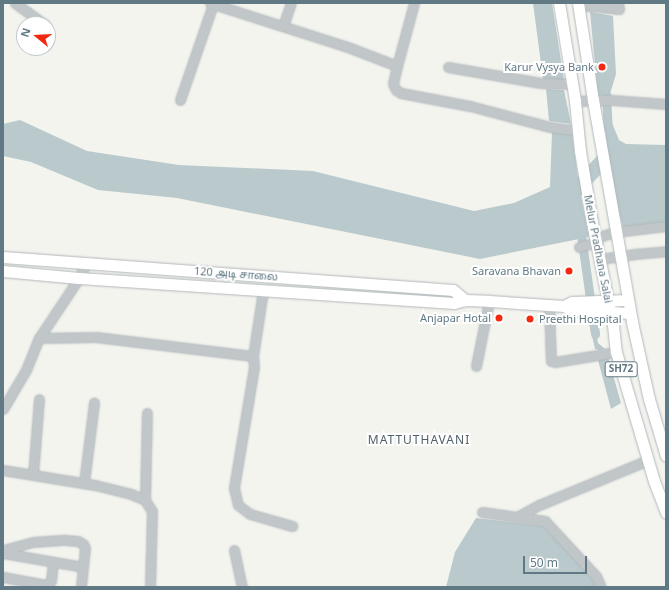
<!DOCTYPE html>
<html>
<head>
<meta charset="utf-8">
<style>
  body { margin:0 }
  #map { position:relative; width:669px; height:590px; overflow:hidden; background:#f4f4ef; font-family:"Noto Sans","Noto Sans Tamil",sans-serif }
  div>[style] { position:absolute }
  .water>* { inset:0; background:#b9c9cc }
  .canal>* { height:9px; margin:-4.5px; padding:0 4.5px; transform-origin:4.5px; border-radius:4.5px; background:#b9c9cc }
  .river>* { height:15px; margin:-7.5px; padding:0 7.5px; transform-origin:7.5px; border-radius:7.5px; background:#b9c9cc }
  .roads { filter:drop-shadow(0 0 1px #b1b8bb) drop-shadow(0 0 1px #b1b8bb) }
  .minor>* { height:9px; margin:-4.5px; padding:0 4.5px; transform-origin:4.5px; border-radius:4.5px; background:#c1c6c9 }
  .major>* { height:11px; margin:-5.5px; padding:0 5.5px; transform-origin:5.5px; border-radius:5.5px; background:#fff }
  .dots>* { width:11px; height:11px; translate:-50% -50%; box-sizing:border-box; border:2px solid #fff; border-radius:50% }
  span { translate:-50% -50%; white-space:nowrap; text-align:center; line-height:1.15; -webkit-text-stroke:4px #fff; paint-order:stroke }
  .shield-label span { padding:1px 3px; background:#fff; border:1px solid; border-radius:3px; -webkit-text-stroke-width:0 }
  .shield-label { font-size:10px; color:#607984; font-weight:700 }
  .poi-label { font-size:11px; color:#607984 }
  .right { translate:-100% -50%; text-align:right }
  .left { translate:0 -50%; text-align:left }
  .street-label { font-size:11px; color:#607984 }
  .neighbourhood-label { font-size:12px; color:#4f6068; letter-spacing:1px }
  .frame { position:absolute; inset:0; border:4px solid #607984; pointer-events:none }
  .north { position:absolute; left:16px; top:16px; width:40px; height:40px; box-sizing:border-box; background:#fff; border:1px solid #bfc9ce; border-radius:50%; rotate:288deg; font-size:11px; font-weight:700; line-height:16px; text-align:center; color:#607984 }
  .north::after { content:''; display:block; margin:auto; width:14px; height:18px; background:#f42710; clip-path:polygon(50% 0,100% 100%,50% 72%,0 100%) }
  .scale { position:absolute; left:523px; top:556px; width:64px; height:18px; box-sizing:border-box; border:2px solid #607984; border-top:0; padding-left:5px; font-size:12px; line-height:14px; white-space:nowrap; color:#607984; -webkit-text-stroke:3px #fff; paint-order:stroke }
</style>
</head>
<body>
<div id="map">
  <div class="water">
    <i style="clip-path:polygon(533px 3px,552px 3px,564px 80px,543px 79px)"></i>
    <i style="clip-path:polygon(590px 12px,613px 16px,616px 74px,610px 94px,606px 95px,598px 96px)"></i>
    <i style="clip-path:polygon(546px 89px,564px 90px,571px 124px,549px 121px)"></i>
    <i style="clip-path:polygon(20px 120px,87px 151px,179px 165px,313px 171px,474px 211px,514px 203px,550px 187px,552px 132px,572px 133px,579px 186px,589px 237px,480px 259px,177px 198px,98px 190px,31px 162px,3px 156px,3px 124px)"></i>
    <i style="clip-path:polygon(612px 123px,619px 140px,626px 144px,666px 145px,666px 225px,623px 227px,618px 211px,607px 150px,605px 125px)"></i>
    <i style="clip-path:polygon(600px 321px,595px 328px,598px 343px,605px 349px,599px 350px,595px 349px,589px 323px)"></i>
    <i style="clip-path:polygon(608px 357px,621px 403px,611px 409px,598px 360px)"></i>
    <i style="clip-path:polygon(476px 518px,543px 526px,580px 564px,594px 580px,596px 587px,446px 587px,455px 552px)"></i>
  </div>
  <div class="canal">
    <i style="left:606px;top:94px;width:33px;rotate:87deg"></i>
    <i style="left:608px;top:127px;width:9px;rotate:69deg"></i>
    <i style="left:580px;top:228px;width:107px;rotate:81.9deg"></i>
  </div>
  <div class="river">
    <i style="left:562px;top:197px;width:15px;rotate:-28deg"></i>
    <i style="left:575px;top:190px;width:49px;rotate:-47.5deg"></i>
    <i style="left:608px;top:154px;width:6px;rotate:-18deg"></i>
  </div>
  <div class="roads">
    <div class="minor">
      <i style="left:15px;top:3px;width:36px;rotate:36deg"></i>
      <i style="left:210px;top:3px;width:142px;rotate:17.7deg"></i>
      <i style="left:345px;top:46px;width:56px;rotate:21deg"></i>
      <i style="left:397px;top:66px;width:18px;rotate:103deg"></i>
      <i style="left:393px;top:84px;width:7px;rotate:63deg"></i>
      <i style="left:396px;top:90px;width:6px;rotate:31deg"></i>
      <i style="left:401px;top:93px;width:70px;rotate:10.7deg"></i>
      <i style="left:470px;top:106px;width:83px;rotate:14.7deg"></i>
      <i style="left:550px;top:127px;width:28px;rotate:8deg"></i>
      <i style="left:578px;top:5px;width:41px;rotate:5.6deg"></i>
      <i style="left:619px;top:9px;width:6px;rotate:-99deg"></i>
      <i style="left:283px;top:26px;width:24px;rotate:-71deg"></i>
      <i style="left:397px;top:66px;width:65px;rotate:-74.9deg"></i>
      <i style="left:448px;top:67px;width:94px;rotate:9.8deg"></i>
      <i style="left:541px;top:83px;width:31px;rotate:2deg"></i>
      <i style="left:180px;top:100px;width:102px;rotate:-71deg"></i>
      <i style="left:575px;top:101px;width:37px;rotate:-2deg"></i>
      <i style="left:612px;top:100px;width:54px;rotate:4.2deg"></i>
      <i style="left:596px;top:238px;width:20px;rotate:-18deg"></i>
      <i style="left:615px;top:232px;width:51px;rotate:-6.7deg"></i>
      <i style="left:579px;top:247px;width:19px;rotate:-16deg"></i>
      <i style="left:600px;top:259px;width:34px;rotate:-8deg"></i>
      <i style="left:634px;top:254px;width:32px;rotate:-5deg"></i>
      <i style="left:549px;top:305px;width:56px;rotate:88deg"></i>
      <i style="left:551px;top:361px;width:4px;rotate:14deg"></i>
      <i style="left:555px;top:362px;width:62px;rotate:-9.3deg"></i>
      <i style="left:39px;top:338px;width:57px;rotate:-1deg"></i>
      <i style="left:96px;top:337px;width:158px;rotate:6.9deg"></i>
      <i style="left:253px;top:356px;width:11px;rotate:85deg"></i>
      <i style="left:254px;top:367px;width:123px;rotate:99.4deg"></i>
      <i style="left:234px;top:488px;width:17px;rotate:77deg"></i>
      <i style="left:238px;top:505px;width:15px;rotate:37deg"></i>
      <i style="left:250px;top:514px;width:44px;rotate:15.9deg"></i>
      <i style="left:253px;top:356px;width:66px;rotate:-81.3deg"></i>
      <i style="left:476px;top:366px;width:66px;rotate:-78.7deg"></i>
      <i style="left:3px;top:409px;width:45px;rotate:-59.5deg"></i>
      <i style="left:26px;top:370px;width:35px;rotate:-68deg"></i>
      <i style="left:39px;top:338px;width:72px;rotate:-56.3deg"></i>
      <i style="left:79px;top:278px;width:17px;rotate:-65deg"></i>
      <i style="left:3px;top:470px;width:93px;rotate:9.3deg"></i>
      <i style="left:95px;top:485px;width:37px;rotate:14deg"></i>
      <i style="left:131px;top:494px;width:15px;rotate:23deg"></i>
      <i style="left:145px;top:500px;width:13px;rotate:58deg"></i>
      <i style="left:152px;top:511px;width:76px;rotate:91.5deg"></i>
      <i style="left:33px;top:475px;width:76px;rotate:-85.5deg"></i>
      <i style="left:84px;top:483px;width:81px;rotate:-82.9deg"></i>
      <i style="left:145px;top:500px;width:87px;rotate:-88.7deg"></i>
      <i style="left:482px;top:512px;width:64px;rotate:8.1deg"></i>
      <i style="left:545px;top:521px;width:75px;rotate:47.2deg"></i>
      <i style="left:596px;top:576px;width:12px;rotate:66deg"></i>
      <i style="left:517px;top:517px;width:25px;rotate:-29deg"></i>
      <i style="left:539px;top:505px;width:118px;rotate:-22.4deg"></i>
      <i style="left:3px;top:550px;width:31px;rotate:-15deg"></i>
      <i style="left:33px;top:542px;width:32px;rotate:-4deg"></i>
      <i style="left:65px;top:540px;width:13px;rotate:4deg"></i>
      <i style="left:78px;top:541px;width:6px;rotate:31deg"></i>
      <i style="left:83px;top:544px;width:4px;rotate:63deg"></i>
      <i style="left:85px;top:548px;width:19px;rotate:96deg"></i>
      <i style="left:234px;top:550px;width:38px;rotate:78deg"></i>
      <i style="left:3px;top:553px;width:81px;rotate:9.9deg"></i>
      <i style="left:83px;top:567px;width:20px;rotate:96deg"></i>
      <i style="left:3px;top:577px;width:44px;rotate:10.5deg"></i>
      <i style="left:46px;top:585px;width:6px;rotate:-39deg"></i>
      <i style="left:51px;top:581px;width:18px;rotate:-84deg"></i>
    </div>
    <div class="major">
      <i style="left:559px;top:3px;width:99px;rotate:80.7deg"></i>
      <i style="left:575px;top:101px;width:50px;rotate:84.3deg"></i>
      <i style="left:580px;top:151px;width:72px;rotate:80.4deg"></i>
      <i style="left:592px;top:222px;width:105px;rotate:78.5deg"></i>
      <i style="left:613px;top:325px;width:27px;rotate:84deg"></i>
      <i style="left:616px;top:352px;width:134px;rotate:73.6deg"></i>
      <i style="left:654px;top:481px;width:34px;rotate:69deg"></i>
      <i style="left:578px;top:3px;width:98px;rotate:81.2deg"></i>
      <i style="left:593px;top:100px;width:225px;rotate:80deg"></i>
      <i style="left:632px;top:322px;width:79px;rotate:77.6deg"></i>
      <i style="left:649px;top:399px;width:59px;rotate:73.4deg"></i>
      <i style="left:3px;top:257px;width:451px;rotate:4.2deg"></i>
      <i style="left:453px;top:290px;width:16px;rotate:40deg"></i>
      <i style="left:3px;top:271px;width:76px;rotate:5.3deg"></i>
      <i style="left:79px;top:278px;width:376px;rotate:3.8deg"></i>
      <i style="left:454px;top:303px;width:11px;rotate:-15deg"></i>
      <i style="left:465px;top:300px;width:24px;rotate:2deg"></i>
      <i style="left:489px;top:301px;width:75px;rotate:3.8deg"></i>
      <i style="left:564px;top:306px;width:9px;rotate:27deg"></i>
      <i style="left:572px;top:310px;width:58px;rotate:3deg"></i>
      <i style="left:564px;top:306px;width:9px;rotate:-27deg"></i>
      <i style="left:572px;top:302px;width:56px;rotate:-2deg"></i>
    </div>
  </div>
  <div class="dots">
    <i style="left:602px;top:67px;background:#f42710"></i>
    <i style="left:569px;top:271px;background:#f42710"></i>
    <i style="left:499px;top:318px;background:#f42710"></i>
    <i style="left:530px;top:319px;background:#f42710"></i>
  </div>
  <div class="shield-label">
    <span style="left:621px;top:369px">SH72</span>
  </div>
  <div class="poi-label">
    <span class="right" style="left:594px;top:67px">Karur Vysya Bank</span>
    <span class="right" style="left:561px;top:271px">Saravana Bhavan</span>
    <span class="right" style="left:491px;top:318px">Anjapar Hotal</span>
    <span class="left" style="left:539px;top:319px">Preethi Hospital</span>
  </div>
  <div class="street-label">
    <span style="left:598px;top:249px;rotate:79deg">Melur Pradhana Salai</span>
    <span style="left:236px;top:274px;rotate:4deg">120 அடி சாலை</span>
  </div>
  <div class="neighbourhood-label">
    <span style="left:419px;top:440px">MATTUTHAVANI</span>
  </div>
  <div class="frame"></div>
  <div class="north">N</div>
  <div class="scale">50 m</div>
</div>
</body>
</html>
